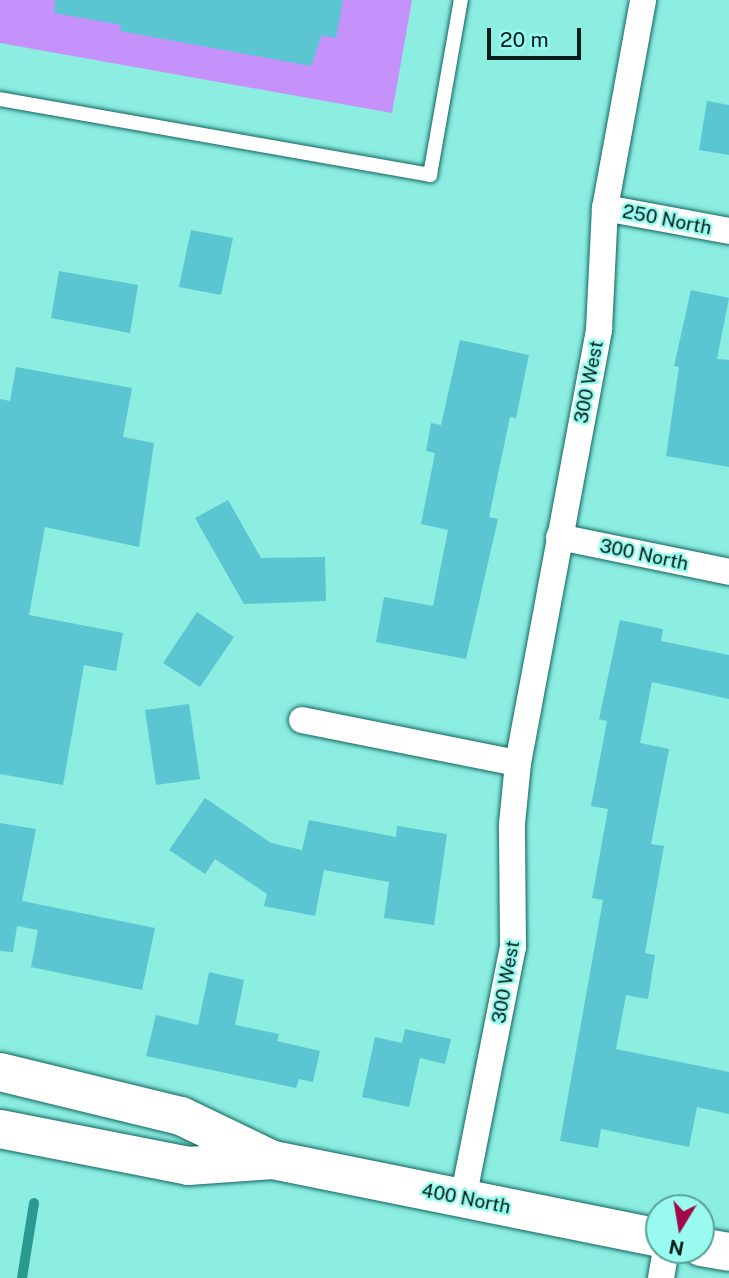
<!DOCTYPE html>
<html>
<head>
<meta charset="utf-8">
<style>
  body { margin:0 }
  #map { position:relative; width:729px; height:1278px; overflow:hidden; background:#8cede1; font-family:"Public Sans",sans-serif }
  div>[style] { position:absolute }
  .green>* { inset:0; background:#c592fb }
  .stream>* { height:10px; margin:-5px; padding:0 5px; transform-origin:5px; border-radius:5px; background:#299a8f }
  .building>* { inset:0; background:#5bc5d1 }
  .roads { filter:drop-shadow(0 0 2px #11655e) drop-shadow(0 0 2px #11655e) }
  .service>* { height:14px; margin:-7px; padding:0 7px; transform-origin:7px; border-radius:7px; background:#fff }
  .minor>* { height:26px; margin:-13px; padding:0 13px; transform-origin:13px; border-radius:13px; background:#fff }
  .secondary>* { height:38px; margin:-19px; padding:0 19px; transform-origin:19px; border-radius:19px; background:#fff }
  span { translate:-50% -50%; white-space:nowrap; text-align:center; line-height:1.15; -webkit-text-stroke:5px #99fbef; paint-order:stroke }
  .street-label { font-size:19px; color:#001b18 }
  .north { position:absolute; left:645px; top:1194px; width:70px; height:70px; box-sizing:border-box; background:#99fbef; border:2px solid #5ca199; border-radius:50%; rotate:191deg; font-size:19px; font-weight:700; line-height:28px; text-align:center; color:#001b18 }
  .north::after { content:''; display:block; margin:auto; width:24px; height:32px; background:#a10749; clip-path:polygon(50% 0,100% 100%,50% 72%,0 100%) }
  .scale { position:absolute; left:487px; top:28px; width:94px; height:32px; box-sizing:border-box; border:4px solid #001b18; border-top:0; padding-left:9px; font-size:21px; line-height:24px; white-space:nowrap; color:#001b18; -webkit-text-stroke:5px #99fbef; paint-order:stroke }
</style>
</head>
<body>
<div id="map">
  <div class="green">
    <i style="clip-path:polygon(0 0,412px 0,392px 113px,0 43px)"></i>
  </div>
  <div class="stream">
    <i style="left:22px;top:1278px;width:76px;rotate:-80.9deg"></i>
  </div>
  <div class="building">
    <i style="clip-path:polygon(55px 0,343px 0,336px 38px,322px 35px,311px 66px,120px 31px,121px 25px,54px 13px)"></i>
    <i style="clip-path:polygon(707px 101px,729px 105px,729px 155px,699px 150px)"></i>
    <i style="clip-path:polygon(191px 230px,233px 238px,221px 295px,179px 287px)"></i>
    <i style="clip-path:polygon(59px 271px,138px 285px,130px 333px,51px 318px)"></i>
    <i style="clip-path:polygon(691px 290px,729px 298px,717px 359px,729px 360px,729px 467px,666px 456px,679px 367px,674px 366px)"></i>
    <i style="clip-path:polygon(460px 340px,529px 355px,516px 418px,510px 417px,489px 517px,498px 519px,466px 659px,376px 642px,384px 597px,433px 606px,448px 530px,421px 524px,435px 453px,426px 451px,431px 423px,441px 425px)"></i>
    <i style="clip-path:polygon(16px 367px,132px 388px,123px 437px,154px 443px,139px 547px,45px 527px,29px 615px,123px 633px,116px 671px,84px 665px,63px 785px,0 774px,0 399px,10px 401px)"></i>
    <i style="clip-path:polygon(228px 500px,261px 558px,325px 557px,326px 601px,244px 604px,195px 518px)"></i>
    <i style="clip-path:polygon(197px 612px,234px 637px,200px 687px,163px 663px)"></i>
    <i style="clip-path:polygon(620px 620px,663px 629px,661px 641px,729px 655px,729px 699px,652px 682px,640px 743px,669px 749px,651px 844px,664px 846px,645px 953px,655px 955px,648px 999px,626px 995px,616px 1049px,729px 1072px,729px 1114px,697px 1107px,689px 1147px,601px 1129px,598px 1148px,560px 1141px,603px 900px,592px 898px,608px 809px,591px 806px,607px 721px,599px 719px)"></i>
    <i style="clip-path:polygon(189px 704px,200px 779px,156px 785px,145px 710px)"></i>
    <i style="clip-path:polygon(205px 798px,271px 843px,302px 850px,309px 820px,396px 837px,397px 826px,447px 834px,434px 925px,384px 918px,389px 882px,324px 870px,315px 916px,264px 906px,267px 894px,215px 859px,205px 874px,169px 850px)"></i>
    <i style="clip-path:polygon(0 823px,36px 829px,22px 901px,155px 928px,142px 990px,31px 967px,38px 930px,17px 926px,13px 952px,0 951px)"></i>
    <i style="clip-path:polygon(209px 972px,244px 980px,235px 1025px,279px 1034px,277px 1041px,320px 1051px,313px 1082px,299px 1079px,296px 1088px,146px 1056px,156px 1015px,198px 1025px)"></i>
    <i style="clip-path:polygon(405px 1029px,451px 1039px,445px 1064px,420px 1058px,409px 1107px,362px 1097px,375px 1037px,402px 1043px)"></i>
  </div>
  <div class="roads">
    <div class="service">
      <i style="left:0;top:99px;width:437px;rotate:10deg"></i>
      <i style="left:430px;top:175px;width:178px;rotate:-80deg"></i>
    </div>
    <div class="minor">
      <i style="left:605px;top:208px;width:126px;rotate:10.5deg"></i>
      <i style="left:559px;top:537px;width:174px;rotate:11.6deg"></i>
      <i style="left:302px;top:720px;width:220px;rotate:11.3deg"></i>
      <i style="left:463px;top:1199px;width:257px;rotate:-78.8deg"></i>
      <i style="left:513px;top:947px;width:123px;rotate:-90.5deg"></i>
      <i style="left:512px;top:824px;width:61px;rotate:-84.4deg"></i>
      <i style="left:518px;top:763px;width:441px;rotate:-79.4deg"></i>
      <i style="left:599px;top:330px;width:122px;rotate:-87.2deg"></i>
      <i style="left:605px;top:208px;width:211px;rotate:-79.6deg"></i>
      <i style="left:661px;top:1278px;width:28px;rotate:-80deg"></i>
    </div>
    <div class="secondary">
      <i style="left:0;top:1072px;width:186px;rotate:13.7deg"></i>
      <i style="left:181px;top:1116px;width:102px;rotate:25.6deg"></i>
      <i style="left:273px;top:1160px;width:394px;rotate:11.4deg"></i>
      <i style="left:0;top:1129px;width:192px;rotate:11.1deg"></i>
      <i style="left:188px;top:1166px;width:85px;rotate:-4deg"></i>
      <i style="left:701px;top:1247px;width:28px;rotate:10deg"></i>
    </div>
  </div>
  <div class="street-label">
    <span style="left:667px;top:220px;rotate:11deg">250 North</span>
    <span style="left:589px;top:382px;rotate:-79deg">300 West</span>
    <span style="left:644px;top:555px;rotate:12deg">300 North</span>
    <span style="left:506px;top:982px;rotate:-80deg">300 West</span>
    <span style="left:466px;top:1199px;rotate:11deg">400 North</span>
  </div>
  <div class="north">N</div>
  <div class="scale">20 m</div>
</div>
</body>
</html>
